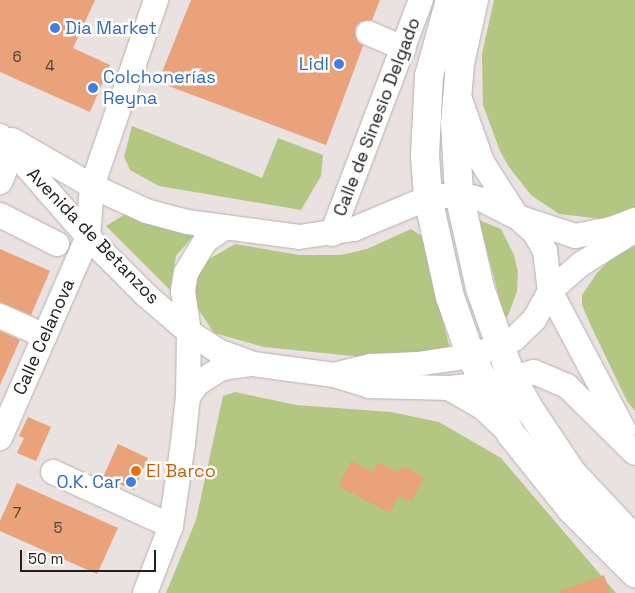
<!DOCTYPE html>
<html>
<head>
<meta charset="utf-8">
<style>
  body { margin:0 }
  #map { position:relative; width:635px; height:593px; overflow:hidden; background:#e9e2e0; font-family:"Space Grotesk",sans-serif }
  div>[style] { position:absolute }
  .green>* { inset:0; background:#b3c783 }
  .building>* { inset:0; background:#e9a279 }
  .roads { filter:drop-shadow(0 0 1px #b7b1ae) drop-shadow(0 0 1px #b7b1ae) }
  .minor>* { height:24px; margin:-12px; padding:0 12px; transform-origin:12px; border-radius:12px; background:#fff }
  .major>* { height:28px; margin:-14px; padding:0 14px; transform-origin:14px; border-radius:14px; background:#fff }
  .dots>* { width:14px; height:14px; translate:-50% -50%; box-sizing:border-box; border:2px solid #fff; border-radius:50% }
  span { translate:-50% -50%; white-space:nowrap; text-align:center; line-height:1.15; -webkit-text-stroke:5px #fff; paint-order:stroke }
  .number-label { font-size:15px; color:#544036 }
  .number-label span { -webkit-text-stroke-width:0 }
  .shop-label { font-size:18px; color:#366cbe }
  .left { translate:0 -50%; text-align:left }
  .right { translate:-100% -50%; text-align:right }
  .street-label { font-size:18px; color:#23201f }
  .food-label { font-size:18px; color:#c56008 }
  .scale { position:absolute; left:20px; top:550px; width:136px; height:22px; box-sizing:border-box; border:2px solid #23201f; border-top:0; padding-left:6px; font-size:15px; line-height:18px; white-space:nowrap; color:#23201f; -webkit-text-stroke:4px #fff; paint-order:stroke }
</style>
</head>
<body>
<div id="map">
  <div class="green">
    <i style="clip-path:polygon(494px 0,635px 0,635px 207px,602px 219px,559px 214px,531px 195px,509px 167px,500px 151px,483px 105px,482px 54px)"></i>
    <i style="clip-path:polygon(132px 126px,262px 178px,278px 138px,323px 155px,321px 176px,301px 210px,159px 186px,130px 170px,124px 157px)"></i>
    <i style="clip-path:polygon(127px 213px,194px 235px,176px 256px,170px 290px,106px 226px)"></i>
    <i style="clip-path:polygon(479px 220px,501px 229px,514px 255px,518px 272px,517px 291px,508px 316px,504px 316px)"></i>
    <i style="clip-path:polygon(411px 229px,422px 236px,450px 349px,372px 358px,264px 347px,214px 333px,194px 303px,194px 282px,204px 262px,235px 244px,299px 255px,341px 255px,367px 249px)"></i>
    <i style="clip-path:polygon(635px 246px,635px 411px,627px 401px,591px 326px,582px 305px,582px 295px,597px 273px,611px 259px)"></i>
    <i style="clip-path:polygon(235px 392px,296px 405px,391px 412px,439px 422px,501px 458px,616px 593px,166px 593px,196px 520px,223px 396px)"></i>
  </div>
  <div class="building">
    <i style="clip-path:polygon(0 0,95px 0,73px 48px,110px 65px,90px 112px,0 72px)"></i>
    <i style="clip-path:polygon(191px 0,380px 0,372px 20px,360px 22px,355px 28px,357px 41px,363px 46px,326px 145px,158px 82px)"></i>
    <i style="clip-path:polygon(0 249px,50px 271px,31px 315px,0 302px)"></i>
    <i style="clip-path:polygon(0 331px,20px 340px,0 385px)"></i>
    <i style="clip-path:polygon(28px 417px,51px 427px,36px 461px,17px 453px,24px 438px,19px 436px)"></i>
    <i style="clip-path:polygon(118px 444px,148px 458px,134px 490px,103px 477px)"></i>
    <i style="clip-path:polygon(351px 461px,373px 472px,378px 462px,398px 473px,402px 466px,424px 478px,411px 502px,399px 496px,390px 513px,338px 486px)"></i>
    <i style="clip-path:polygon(17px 483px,118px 528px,97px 574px,0 531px,0 521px)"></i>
    <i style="clip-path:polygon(604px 575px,610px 593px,560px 593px,560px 591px)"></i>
  </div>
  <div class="roads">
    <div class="minor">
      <i style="left:368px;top:33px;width:39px;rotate:23deg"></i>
      <i style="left:0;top:136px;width:134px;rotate:48.9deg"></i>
      <i style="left:88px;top:237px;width:83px;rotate:45deg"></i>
      <i style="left:147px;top:296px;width:55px;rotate:40.6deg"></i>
      <i style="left:189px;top:332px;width:35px;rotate:33deg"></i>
      <i style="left:218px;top:351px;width:37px;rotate:20deg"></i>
      <i style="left:253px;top:364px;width:82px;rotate:7.7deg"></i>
      <i style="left:334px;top:375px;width:37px;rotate:17deg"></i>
      <i style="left:369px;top:386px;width:80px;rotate:1.4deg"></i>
      <i style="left:449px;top:388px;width:36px;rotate:-6deg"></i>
      <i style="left:485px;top:384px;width:50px;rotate:-13.8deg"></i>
      <i style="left:534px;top:372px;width:36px;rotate:23deg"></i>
      <i style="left:567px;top:386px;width:95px;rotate:44.6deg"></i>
      <i style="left:12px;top:140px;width:92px;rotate:29.9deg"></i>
      <i style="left:92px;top:186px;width:60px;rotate:24.8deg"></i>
      <i style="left:146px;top:211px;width:42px;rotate:15deg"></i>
      <i style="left:187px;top:222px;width:113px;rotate:7.6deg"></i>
      <i style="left:299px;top:237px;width:56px;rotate:-8.3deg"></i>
      <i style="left:354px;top:229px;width:80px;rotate:-22.7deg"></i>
      <i style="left:428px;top:198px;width:31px;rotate:-7deg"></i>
      <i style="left:459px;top:194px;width:25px;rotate:14deg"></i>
      <i style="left:483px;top:200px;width:38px;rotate:27deg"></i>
      <i style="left:517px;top:217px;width:61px;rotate:18.1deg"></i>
      <i style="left:575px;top:236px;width:37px;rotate:-11deg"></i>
      <i style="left:611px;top:229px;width:26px;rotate:-21deg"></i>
      <i style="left:0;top:182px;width:34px;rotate:-67deg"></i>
      <i style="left:0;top:215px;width:64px;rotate:27deg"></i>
      <i style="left:332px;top:234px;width:250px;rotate:-69.2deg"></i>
      <i style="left:550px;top:291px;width:157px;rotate:62deg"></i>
      <i style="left:550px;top:291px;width:41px;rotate:-41.1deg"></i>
      <i style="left:581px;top:264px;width:60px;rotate:-32.1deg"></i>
      <i style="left:0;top:316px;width:49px;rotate:24deg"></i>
      <i style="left:334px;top:375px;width:38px;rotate:-14deg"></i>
      <i style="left:371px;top:366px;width:47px;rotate:-2.4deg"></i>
      <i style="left:418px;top:364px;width:54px;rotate:-8.6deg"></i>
      <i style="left:471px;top:356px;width:30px;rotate:-20deg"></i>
      <i style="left:499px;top:346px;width:17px;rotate:-25deg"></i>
      <i style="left:514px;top:339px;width:28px;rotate:-44deg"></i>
      <i style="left:534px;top:320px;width:33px;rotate:-61deg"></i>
      <i style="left:550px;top:291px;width:40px;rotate:-97.1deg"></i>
      <i style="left:545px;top:251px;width:21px;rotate:-119deg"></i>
      <i style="left:535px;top:233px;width:24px;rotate:-138deg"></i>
      <i style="left:517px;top:217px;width:65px;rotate:-122.5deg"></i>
      <i style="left:482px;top:162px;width:72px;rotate:-109.4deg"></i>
      <i style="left:449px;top:388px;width:38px;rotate:30deg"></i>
      <i style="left:482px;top:407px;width:33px;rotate:43deg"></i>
      <i style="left:188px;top:396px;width:16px;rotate:-52deg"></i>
      <i style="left:198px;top:383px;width:28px;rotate:-32deg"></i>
      <i style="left:222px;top:368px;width:30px;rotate:-8deg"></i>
      <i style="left:0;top:438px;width:219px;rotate:-66.4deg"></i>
      <i style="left:88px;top:237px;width:51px;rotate:-85.5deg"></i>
      <i style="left:92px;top:186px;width:197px;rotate:-71deg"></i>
      <i style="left:53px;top:472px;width:130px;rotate:24.6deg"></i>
      <i style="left:145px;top:593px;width:72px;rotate:-68.8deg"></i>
      <i style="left:171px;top:526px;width:84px;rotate:-81.8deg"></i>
      <i style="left:183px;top:443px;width:47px;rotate:-83.9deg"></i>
      <i style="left:188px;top:396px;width:64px;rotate:-89.1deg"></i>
      <i style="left:189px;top:332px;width:41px;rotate:-98.3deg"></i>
      <i style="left:183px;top:291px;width:18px;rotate:-81deg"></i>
      <i style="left:186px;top:273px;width:37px;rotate:-59deg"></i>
      <i style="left:205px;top:241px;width:25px;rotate:-34deg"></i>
    </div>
    <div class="major">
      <i style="left:450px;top:0;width:79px;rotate:105.4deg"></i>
      <i style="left:429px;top:76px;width:79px;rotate:92.9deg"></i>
      <i style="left:425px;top:155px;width:43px;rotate:86deg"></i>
      <i style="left:428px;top:198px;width:101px;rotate:77.5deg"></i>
      <i style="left:450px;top:297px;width:63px;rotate:70.4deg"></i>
      <i style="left:471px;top:356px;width:88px;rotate:62.9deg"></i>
      <i style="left:511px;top:434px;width:96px;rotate:51.3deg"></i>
      <i style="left:571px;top:509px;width:91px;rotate:45deg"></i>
      <i style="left:474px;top:0;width:65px;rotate:102.5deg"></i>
      <i style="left:460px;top:63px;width:61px;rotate:94.7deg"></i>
      <i style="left:455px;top:124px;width:70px;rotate:86.7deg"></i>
      <i style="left:459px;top:194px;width:96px;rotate:77.4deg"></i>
      <i style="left:480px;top:288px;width:93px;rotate:70.6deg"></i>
      <i style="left:511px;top:376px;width:39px;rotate:61deg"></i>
      <i style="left:530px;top:410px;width:76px;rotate:56.3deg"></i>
      <i style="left:572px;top:473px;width:92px;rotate:46.8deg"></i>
    </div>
  </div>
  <div class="dots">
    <i style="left:55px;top:28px;background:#3f7fe0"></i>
    <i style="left:339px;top:64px;background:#3f7fe0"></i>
    <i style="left:93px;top:88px;background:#3f7fe0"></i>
    <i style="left:136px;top:471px;background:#e8710a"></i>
    <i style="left:131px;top:482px;background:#3f7fe0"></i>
  </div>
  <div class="number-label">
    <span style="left:17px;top:57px">6</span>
    <span style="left:50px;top:66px">4</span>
    <span style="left:17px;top:513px">7</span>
    <span style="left:58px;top:528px">5</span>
  </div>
  <div class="shop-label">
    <span class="left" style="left:65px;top:28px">Dia Market</span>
    <span class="right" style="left:329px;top:64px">Lidl</span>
    <span class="left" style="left:103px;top:88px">Colchonerías<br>Reyna</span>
    <span class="right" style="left:121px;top:482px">O.K. Car</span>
  </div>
  <div class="street-label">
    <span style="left:377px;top:117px;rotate:-69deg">Calle de Sinesio Delgado</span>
    <span style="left:93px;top:236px;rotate:46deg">Avenida de Betanzos</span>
    <span style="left:44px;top:337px;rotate:-66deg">Calle Celanova</span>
  </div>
  <div class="food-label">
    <span class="left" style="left:146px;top:471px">El Barco</span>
  </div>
  <div class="scale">50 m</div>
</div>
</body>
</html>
